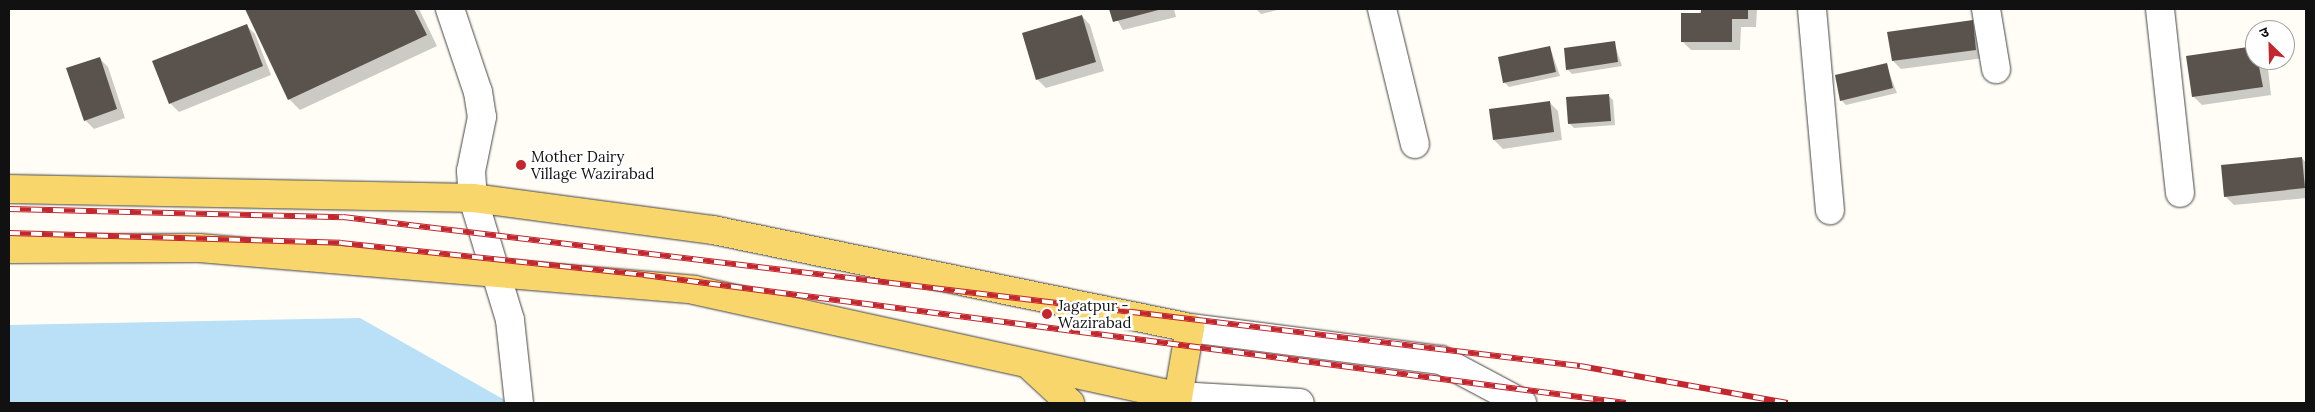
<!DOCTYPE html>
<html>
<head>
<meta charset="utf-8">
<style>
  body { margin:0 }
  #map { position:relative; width:2315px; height:412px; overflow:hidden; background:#fffdf5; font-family:Lora,"Noto Sans Devanagari",serif }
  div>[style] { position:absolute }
  .water>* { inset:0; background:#b9e0f7 }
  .shadow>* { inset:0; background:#0003 }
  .building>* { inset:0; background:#5a524d }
  .roads { filter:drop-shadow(0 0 1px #444) drop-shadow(0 0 1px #444) }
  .minor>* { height:28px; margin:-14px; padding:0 14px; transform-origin:14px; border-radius:14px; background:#fff }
  .major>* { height:28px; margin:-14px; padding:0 14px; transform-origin:14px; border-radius:14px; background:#f9d66b }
  .rail>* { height:5.5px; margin-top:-2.75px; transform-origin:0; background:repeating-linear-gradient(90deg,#fff 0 11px,#c4262e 0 22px); box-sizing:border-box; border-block:1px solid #c4262e }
  .dots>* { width:14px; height:14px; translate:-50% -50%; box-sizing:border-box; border:2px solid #fff; border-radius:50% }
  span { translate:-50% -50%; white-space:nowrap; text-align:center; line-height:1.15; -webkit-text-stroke:5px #fff; paint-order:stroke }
  .poi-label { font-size:15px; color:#111 }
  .left { translate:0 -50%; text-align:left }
  .frame { position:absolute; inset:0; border:10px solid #111; pointer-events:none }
  .north { position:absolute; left:2245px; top:20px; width:50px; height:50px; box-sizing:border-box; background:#fff; border:1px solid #a0a0a0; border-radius:50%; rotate:336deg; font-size:14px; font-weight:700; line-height:20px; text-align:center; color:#111 }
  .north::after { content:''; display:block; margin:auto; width:18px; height:22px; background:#c4262e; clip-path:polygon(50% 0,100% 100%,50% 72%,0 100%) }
</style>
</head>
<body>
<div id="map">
  <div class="water">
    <i style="clip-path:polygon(360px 318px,510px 403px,9px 403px,9px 325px)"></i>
  </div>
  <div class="shadow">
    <i style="clip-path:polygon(246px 9px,419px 9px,437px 46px,300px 110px,289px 99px)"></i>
    <i style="clip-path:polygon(1111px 9px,1174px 9px,1176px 17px,1123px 30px)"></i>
    <i style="clip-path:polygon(1256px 9px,1282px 9px,1261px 14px)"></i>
    <i style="clip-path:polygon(1702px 9px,1757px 9px,1756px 27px,1741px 27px,1740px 50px,1691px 50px,1682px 41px)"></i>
    <i style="clip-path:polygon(1082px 16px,1090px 25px,1104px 71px,1046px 88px,1038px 80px,1024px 34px)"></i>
    <i style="clip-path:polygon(1972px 22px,1981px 31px,1984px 58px,1901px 69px,1893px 61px)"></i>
    <i style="clip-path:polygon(247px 26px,255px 34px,271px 75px,179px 112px,170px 103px)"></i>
    <i style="clip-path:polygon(1614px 42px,1622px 66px,1572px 74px,1567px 69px)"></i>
    <i style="clip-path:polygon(1550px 47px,1560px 76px,1509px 87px,1504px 82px)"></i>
    <i style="clip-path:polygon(99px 58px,108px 67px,125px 118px,94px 129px,85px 120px)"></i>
    <i style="clip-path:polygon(2255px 60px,2267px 60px,2271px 95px,2202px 105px,2193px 96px)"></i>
    <i style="clip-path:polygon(1886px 65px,1897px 93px,1846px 105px,1841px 100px)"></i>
    <i style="clip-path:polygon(1608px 95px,1613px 100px,1615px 125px,1574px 128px,1569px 123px)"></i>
    <i style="clip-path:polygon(1549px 102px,1558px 111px,1562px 140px,1503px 149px,1494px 140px)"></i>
    <i style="clip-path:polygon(2302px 158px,2306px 163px,2306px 198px,2234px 205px,2225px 196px)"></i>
  </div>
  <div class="building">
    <i style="clip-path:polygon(245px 9px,414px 9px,427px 35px,288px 100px)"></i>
    <i style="clip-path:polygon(1109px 9px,1162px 9px,1113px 22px)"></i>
    <i style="clip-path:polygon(1701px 9px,1748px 9px,1748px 19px,1732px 19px,1732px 42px,1681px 42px,1681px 13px,1701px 13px)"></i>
    <i style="clip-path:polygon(1082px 15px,1096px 62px,1036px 80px,1022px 33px)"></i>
    <i style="clip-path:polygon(1973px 20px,1976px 50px,1892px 61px,1887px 32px)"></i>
    <i style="clip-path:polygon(247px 24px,263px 66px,169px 104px,152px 61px)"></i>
    <i style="clip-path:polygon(1615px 41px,1618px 62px,1566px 70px,1564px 48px)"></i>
    <i style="clip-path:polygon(1550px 46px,1556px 72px,1503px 83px,1498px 57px)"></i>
    <i style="clip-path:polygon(2255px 46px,2263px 87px,2192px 97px,2186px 56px)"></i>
    <i style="clip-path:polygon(100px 57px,117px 109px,84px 121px,66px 68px)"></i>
    <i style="clip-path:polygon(1887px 63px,1893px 88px,1840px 101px,1835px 75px)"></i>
    <i style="clip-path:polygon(1609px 94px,1611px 121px,1568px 124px,1566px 97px)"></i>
    <i style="clip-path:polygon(1550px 101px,1554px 132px,1493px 140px,1489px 109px)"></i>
    <i style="clip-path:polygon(2302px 157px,2305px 188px,2224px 197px,2221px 165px)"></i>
  </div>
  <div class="roads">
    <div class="minor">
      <i style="left:450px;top:9px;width:88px;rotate:71.4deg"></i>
      <i style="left:478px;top:92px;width:25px;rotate:81deg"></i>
      <i style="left:482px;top:117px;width:55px;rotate:101.5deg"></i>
      <i style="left:471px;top:171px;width:27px;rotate:86deg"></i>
      <i style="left:473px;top:198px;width:127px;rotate:73.1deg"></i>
      <i style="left:510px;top:320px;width:83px;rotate:83.8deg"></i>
      <i style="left:1382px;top:9px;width:139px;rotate:76.3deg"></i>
      <i style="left:1812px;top:9px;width:202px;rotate:84.9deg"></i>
      <i style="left:1986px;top:9px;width:61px;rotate:80.5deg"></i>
      <i style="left:2160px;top:9px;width:185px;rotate:83.8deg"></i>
      <i style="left:1190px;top:328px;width:253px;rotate:7.3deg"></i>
      <i style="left:1441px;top:360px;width:92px;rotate:28deg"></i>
      <i style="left:1178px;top:396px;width:122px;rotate:3.3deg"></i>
    </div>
    <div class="major">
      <i style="left:9px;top:189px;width:464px;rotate:1.1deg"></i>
      <i style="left:473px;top:198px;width:242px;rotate:7.6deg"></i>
      <i style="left:713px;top:230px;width:487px;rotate:11.6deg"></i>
      <i style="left:1190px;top:328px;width:76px;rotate:99.8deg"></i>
      <i style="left:9px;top:249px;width:190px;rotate:-0.3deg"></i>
      <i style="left:199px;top:248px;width:497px;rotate:4.8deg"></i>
      <i style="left:694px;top:290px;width:495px;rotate:12.4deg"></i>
      <i style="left:1029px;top:365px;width:56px;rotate:42.8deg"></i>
    </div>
  </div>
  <div class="rail">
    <i style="left:9px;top:209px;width:334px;rotate:1.4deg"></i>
    <i style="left:343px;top:217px;width:1246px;rotate:6.87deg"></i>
    <i style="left:1580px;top:366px;width:211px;rotate:10.1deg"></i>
    <i style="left:9px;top:233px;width:332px;rotate:1.7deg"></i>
    <i style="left:341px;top:243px;width:305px;rotate:6deg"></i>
    <i style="left:644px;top:275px;width:990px;rotate:7.43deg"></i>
  </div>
  <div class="dots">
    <i style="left:521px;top:165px;background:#c4262e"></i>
    <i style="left:1047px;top:314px;background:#c4262e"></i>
  </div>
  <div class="poi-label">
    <span class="left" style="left:531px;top:165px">Mother Dairy<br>Village Wazirabad</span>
    <span class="left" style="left:1058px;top:314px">Jagatpur -<br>Wazirabad</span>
  </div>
  <div class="frame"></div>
  <div class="north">उ</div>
</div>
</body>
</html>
